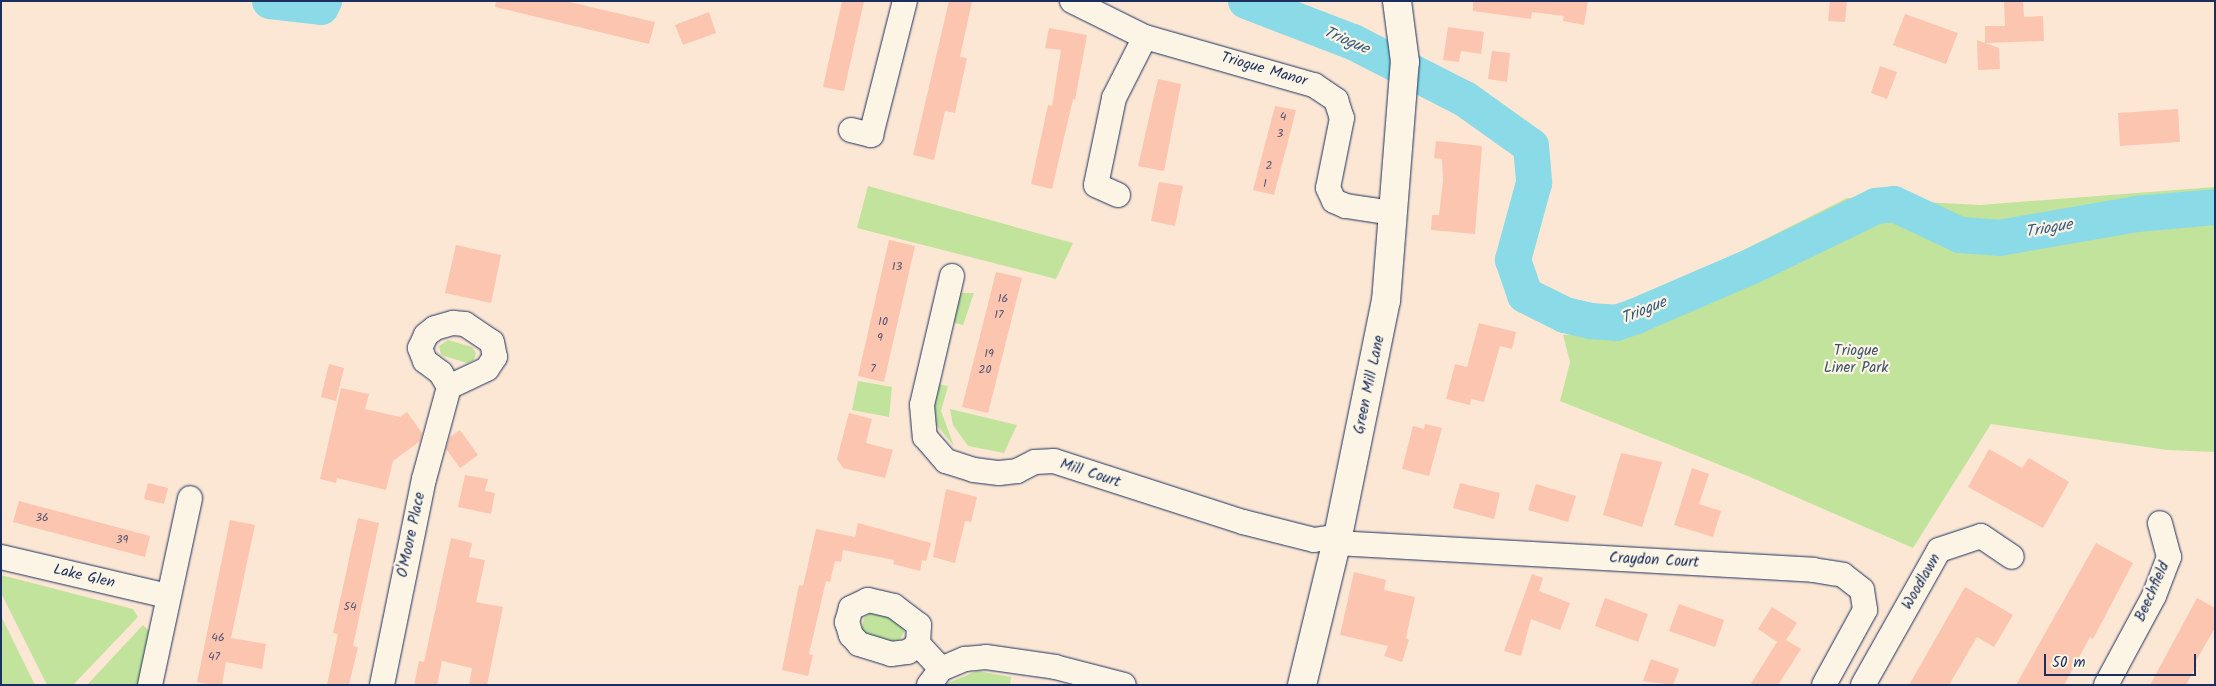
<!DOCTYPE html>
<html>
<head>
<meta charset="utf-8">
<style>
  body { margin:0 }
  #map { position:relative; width:2216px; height:686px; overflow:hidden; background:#fce7d5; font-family:Kalam,sans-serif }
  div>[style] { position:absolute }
  .green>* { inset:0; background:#c1e39c }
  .river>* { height:36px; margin:-18px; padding:0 18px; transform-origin:18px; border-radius:18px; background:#8adae7 }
  .building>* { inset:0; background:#fcc5b0 }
  .roads { filter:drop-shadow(0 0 1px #1b2f5e) drop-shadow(0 0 1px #1b2f5e) }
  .street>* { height:24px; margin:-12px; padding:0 12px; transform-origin:12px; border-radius:12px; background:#fcf5e5 }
  .secondary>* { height:28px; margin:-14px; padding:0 14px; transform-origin:14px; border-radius:14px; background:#fcf5e5 }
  span { translate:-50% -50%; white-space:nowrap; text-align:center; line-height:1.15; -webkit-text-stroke:4.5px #fcf5e5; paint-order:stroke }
  .number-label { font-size:12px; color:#535472 }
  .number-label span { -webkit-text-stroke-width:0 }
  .street-label { font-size:15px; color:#1b2f5e }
  .park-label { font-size:15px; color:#3c536a }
  .water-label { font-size:16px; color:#375a80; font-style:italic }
  .frame { position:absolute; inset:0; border:2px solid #1b2f5e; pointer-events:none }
  .scale { position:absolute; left:2044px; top:654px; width:152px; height:22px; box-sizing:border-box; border:2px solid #1b2f5e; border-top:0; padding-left:6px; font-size:15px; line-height:18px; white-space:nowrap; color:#1b2f5e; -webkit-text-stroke:4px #fcf5e5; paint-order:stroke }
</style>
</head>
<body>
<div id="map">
  <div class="green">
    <i style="clip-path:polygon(868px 186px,1073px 243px,1056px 279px,857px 228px)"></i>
    <i style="clip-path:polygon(2215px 187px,2215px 452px,2167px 450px,1991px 424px,1913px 548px,1750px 477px,1560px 401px,1570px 362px,1563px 335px,1591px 333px,1615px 315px,1847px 198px,1980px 205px)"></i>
    <i style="clip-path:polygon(961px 293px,974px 293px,963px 325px,955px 323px,952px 317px)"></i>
    <i style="clip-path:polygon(448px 340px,472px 347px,476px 353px,474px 360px,467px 363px,441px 355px,439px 346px)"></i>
    <i style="clip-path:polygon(858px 381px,892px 387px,889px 417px,852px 410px)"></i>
    <i style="clip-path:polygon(937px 384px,948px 386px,941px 411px,954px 446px,932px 420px,932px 389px)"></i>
    <i style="clip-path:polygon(950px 409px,1017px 425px,1004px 453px,968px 446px,953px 425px)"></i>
    <i style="clip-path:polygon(1px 575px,133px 609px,138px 617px,73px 685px,47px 685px,1px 593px)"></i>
    <i style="clip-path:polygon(876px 609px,903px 625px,904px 632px,898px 643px,866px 639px,861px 629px,864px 618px)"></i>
    <i style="clip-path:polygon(1px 616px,35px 685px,1px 685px)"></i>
    <i style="clip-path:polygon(143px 625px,149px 631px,138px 685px,87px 685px)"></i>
    <i style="clip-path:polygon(977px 671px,1011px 677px,1010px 685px,943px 685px)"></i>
  </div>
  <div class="river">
    <i style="left:270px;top:1px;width:51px;rotate:6.7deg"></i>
    <i style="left:321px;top:7px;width:7px;rotate:-63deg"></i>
    <i style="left:1246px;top:1px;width:115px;rotate:21deg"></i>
    <i style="left:1353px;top:42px;width:126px;rotate:27deg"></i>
    <i style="left:1465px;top:99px;width:81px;rotate:35.5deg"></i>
    <i style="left:1531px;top:146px;width:37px;rotate:85deg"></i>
    <i style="left:1534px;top:183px;width:80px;rotate:105.3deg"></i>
    <i style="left:1513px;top:260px;width:37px;rotate:71deg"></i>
    <i style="left:1525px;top:295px;width:45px;rotate:26.6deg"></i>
    <i style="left:1565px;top:315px;width:26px;rotate:13deg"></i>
    <i style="left:1590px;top:321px;width:26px;rotate:4deg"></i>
    <i style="left:1616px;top:323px;width:21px;rotate:-19deg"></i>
    <i style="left:1636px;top:316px;width:124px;rotate:-23.3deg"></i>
    <i style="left:1750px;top:267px;width:140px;rotate:-25.8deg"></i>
    <i style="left:1876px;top:206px;width:18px;rotate:-6deg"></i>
    <i style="left:1894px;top:204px;width:73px;rotate:25.2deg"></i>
    <i style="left:1960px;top:235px;width:39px;rotate:4deg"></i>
    <i style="left:1999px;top:238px;width:140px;rotate:-9.9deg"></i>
    <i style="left:2137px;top:214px;width:78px;rotate:-5.1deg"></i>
  </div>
  <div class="building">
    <i style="clip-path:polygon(496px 1px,565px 1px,655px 22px,649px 44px,495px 7px)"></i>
    <i style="clip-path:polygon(842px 1px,864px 1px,844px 91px,823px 87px)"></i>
    <i style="clip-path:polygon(949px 1px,972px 1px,960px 57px,967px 58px,955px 113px,945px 111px,934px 160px,913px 155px)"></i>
    <i style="clip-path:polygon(1473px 1px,1588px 1px,1584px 25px,1563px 21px,1564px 16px,1532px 12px,1531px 19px,1473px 11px)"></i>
    <i style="clip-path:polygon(1830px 1px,1847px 1px,1845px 22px,1828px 21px)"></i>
    <i style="clip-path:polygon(2004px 1px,2023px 1px,2024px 17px,2043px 16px,2044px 41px,1985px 43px,1985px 26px,2005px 26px)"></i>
    <i style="clip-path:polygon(709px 12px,716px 33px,683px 45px,675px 25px)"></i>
    <i style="clip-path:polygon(1905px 14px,1958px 33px,1946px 64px,1893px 45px)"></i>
    <i style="clip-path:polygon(1448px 27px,1484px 32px,1481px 54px,1461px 51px,1459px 62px,1443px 60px)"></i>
    <i style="clip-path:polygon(1049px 28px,1087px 35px,1075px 100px,1073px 99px,1052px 189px,1031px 184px,1048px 105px,1052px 106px,1061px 50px,1045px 48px)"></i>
    <i style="clip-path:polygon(1977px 40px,1999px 48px,2000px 69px,1978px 70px)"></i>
    <i style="clip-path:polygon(1492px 51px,1510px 53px,1507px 82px,1488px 79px)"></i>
    <i style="clip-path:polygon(1880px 66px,1897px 72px,1887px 99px,1871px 93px)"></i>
    <i style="clip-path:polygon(1158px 79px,1181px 84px,1164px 171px,1138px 166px)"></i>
    <i style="clip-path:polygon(1275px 106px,1296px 110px,1274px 195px,1253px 190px)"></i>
    <i style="clip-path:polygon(2178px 109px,2180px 142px,2120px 146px,2118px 113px)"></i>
    <i style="clip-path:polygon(1436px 141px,1482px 146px,1475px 234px,1431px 230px,1432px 215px,1439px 215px,1443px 181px,1442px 159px,1434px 158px)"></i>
    <i style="clip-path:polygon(1159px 182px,1183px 186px,1175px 226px,1151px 221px)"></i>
    <i style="clip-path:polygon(889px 240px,915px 246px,884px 382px,858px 376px)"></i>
    <i style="clip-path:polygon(456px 245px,501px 255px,491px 303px,445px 293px)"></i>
    <i style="clip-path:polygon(996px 272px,1022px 278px,988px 413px,962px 407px)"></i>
    <i style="clip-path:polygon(1479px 323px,1516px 332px,1512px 349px,1500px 346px,1484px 402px,1471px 399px,1470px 405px,1446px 399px,1455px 364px,1467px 367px)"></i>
    <i style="clip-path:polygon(329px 364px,344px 368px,336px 401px,321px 397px)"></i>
    <i style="clip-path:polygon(341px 388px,369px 394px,365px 409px,400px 417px,407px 412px,422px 433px,420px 441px,393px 461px,386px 490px,337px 478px,336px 483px,320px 479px)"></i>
    <i style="clip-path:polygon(849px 413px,872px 419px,866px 443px,893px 450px,885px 478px,843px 468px,837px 459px)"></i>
    <i style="clip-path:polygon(1425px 424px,1442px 428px,1429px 476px,1402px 469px,1413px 426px,1424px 429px)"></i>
    <i style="clip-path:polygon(460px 430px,478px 455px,460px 468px,446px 449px,450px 437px)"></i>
    <i style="clip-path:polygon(1989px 449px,2022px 468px,2029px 458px,2069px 482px,2043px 528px,1968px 487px)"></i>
    <i style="clip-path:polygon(1621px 453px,1662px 462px,1642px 527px,1603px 515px)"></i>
    <i style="clip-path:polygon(1692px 468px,1709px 474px,1699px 504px,1721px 511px,1713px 537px,1674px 525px)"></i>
    <i style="clip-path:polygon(465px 475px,488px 479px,485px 491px,495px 493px,491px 514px,458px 507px)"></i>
    <i style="clip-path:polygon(148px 483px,168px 488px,164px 504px,144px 499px)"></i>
    <i style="clip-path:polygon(1460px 483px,1500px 493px,1494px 519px,1453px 508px)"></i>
    <i style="clip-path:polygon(1536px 484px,1576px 496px,1568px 522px,1528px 510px)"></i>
    <i style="clip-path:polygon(946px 489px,977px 497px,971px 522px,965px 521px,955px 563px,933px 557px)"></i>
    <i style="clip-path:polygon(19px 501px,150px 536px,145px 557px,13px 522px)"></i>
    <i style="clip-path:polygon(358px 518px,379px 523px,353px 646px,358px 647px,349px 685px,327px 685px,338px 634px,333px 633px)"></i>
    <i style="clip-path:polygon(230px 520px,255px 525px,231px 638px,266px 644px,262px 669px,226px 662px,222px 685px,213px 685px,197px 682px)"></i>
    <i style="clip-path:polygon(858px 523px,931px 543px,926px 561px,922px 560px,920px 571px,893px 564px,894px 560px,843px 550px,841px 562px,835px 561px,830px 582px,826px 581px,809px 654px,813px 655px,808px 676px,782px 670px,799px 585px,803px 586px,816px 529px,855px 537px)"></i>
    <i style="clip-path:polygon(451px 538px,472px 543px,469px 557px,485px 560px,476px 602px,503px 607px,487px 685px,469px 685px,472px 668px,442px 661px,437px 685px,414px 685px,419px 661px,424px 662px)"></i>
    <i style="clip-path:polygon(2096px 543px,2133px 563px,2093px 639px,2090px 637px,2064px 685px,2016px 685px)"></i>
    <i style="clip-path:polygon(1354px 572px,1386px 580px,1384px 590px,1415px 597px,1406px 638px,1409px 640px,1402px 662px,1384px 656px,1388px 646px,1340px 635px)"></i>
    <i style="clip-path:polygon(1532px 574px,1543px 578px,1539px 591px,1570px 603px,1560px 630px,1531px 619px,1521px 656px,1504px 651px)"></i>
    <i style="clip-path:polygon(1965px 587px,2013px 615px,1994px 647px,1977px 637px,1949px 685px,1909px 685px)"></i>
    <i style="clip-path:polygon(1605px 598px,1648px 614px,1638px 642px,1595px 626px)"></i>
    <i style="clip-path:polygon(2197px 598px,2215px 608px,2215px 628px,2194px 664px,2197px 665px,2186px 685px,2150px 685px)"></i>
    <i style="clip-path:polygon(1679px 604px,1724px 620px,1715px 647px,1669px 631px)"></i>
    <i style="clip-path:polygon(1772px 607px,1797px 623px,1786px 640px,1801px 649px,1778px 685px,1750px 685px,1777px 642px,1758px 629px)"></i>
    <i style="clip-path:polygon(1651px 659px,1679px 669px,1673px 685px,1643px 681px)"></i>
  </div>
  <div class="roads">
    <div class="street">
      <i style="left:1072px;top:1px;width:81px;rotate:26.3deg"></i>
      <i style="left:1145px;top:37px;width:176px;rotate:15.9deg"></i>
      <i style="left:1314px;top:85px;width:27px;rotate:34deg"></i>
      <i style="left:1336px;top:100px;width:19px;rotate:72deg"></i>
      <i style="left:1342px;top:118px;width:71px;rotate:101.3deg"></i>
      <i style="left:1328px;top:188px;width:14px;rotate:65deg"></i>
      <i style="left:1334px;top:201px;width:13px;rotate:23deg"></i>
      <i style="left:1346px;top:206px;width:48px;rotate:8.5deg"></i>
      <i style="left:851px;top:130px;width:21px;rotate:14deg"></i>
      <i style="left:871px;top:135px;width:138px;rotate:-75.8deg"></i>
      <i style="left:1118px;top:195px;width:24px;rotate:-156deg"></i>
      <i style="left:1096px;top:185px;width:89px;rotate:-78.3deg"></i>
      <i style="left:1114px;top:98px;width:68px;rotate:-63.1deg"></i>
      <i style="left:952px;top:276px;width:132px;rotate:103.1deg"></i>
      <i style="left:922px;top:405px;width:32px;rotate:85deg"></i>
      <i style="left:925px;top:437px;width:32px;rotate:49deg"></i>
      <i style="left:946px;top:461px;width:29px;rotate:18deg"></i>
      <i style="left:974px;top:470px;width:25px;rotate:7deg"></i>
      <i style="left:999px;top:473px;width:18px;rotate:-6deg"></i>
      <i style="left:1017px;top:471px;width:20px;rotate:-27deg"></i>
      <i style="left:1035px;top:462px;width:19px;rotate:-3deg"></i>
      <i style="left:1054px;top:461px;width:199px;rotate:17.9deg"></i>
      <i style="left:1243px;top:522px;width:73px;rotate:14.2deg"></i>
      <i style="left:1314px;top:540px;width:24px;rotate:-9deg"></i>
      <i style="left:1336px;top:543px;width:478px;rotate:3.2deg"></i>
      <i style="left:1813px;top:570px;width:30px;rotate:9deg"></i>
      <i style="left:1843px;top:575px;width:24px;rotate:38deg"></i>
      <i style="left:1862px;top:590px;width:20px;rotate:81deg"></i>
      <i style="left:1865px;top:610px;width:85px;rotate:118.7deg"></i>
      <i style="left:1px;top:557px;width:171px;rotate:13.2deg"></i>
      <i style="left:918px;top:644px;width:19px;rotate:-87deg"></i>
      <i style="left:919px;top:625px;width:31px;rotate:-143deg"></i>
      <i style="left:894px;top:606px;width:27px;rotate:-167deg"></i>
      <i style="left:868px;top:600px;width:19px;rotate:155deg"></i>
      <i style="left:851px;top:608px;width:15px;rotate:106deg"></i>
      <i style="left:847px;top:622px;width:14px;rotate:73deg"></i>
      <i style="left:851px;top:635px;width:12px;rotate:48deg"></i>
      <i style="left:859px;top:644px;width:34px;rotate:17deg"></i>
      <i style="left:891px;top:654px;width:17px;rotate:-7deg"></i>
      <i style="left:908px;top:652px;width:13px;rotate:-39deg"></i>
      <i style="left:918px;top:644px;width:34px;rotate:47deg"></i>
      <i style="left:150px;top:685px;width:191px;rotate:-77.9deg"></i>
      <i style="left:382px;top:685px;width:210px;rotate:-78.5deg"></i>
      <i style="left:424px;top:479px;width:95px;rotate:-74.8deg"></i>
      <i style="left:449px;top:387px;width:16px;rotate:-120deg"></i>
      <i style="left:441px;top:373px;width:20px;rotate:-143deg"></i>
      <i style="left:425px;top:361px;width:14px;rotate:-111deg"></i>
      <i style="left:420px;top:348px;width:14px;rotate:-65deg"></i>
      <i style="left:426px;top:335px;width:11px;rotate:-38deg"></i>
      <i style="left:435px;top:328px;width:19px;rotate:-16deg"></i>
      <i style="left:453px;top:323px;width:12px;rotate:5deg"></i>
      <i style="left:465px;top:324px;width:32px;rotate:34deg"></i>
      <i style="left:492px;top:342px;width:15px;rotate:79deg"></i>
      <i style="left:495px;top:357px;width:14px;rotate:124deg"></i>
      <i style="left:487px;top:369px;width:42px;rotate:154.7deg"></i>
      <i style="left:929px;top:685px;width:20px;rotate:-53deg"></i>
      <i style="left:941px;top:669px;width:26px;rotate:-23deg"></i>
      <i style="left:965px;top:659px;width:21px;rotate:-5deg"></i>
      <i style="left:986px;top:657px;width:70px;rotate:8.2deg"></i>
      <i style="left:1055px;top:667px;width:71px;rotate:14.6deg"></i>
      <i style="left:1863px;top:685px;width:155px;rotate:-60.6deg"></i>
      <i style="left:1939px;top:550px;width:44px;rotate:-18.4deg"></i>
      <i style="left:1981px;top:536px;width:37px;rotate:34deg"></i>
      <i style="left:2106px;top:685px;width:101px;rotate:-61.7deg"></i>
      <i style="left:2154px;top:596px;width:42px;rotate:-69deg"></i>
      <i style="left:2169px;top:557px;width:35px;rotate:-105deg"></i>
    </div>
    <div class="secondary">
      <i style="left:1302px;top:685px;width:153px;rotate:-76.4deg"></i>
      <i style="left:1338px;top:536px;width:240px;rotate:-78.5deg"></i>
      <i style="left:1386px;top:301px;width:240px;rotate:-85.5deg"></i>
      <i style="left:1405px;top:62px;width:62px;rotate:-97.5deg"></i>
    </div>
  </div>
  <div class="number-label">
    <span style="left:1283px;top:117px">4</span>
    <span style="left:1280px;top:134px">3</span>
    <span style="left:1269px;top:166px">2</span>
    <span style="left:1265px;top:184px">1</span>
    <span style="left:897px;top:267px">13</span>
    <span style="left:1003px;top:299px">16</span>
    <span style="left:999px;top:315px">17</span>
    <span style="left:883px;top:322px">10</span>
    <span style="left:880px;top:338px">9</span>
    <span style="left:989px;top:354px">19</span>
    <span style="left:873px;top:369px">7</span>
    <span style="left:985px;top:370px">20</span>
    <span style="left:42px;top:518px">36</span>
    <span style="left:122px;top:540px">39</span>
    <span style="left:350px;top:607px">54</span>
    <span style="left:218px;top:638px">46</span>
    <span style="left:214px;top:657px">47</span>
  </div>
  <div class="street-label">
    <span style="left:1264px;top:70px;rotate:16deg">Triogue Manor</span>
    <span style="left:1370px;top:385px;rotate:-78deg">Green Mill Lane</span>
    <span style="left:1090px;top:474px;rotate:18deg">Mill Court</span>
    <span style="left:412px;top:535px;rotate:-78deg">O'Moore Place</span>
    <span style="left:1654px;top:561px;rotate:3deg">Craydon Court</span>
    <span style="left:84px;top:577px;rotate:13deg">Lake Glen</span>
    <span style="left:1922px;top:582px;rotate:-60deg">Woodlawn</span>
    <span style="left:2153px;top:592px;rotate:-66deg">Beechfield</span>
  </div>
  <div class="park-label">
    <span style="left:1856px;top:360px">Triogue<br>Liner Park</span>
  </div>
  <div class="water-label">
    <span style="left:1346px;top:41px;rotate:23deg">Triogue</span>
    <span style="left:2049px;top:229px;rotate:-10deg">Triogue</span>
    <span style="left:1644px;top:311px;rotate:-22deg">Triogue</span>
  </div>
  <div class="frame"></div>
  <div class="scale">50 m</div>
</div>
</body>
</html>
